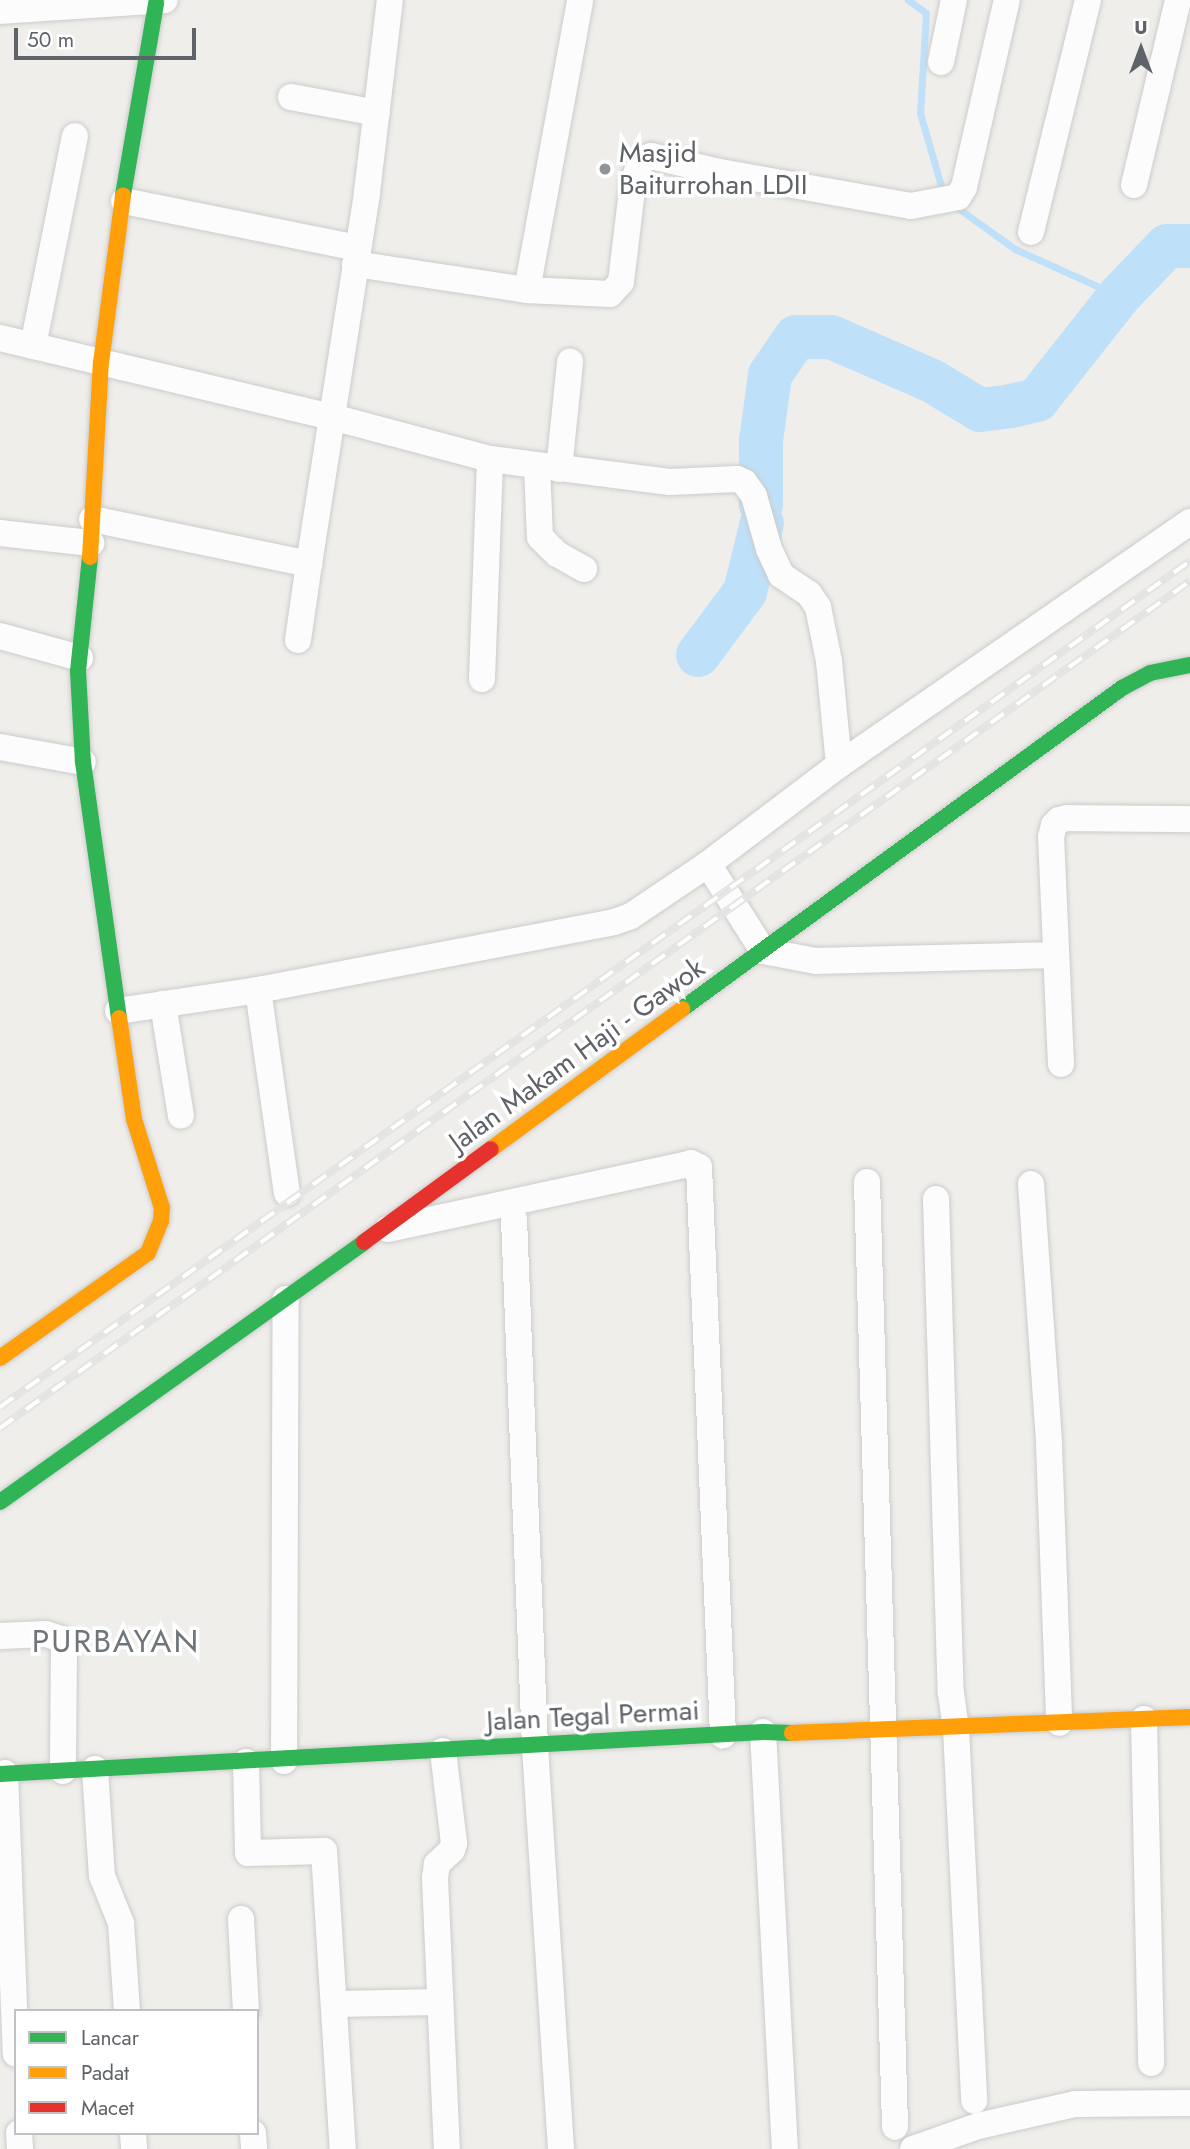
<!DOCTYPE html>
<html>
<head>
<meta charset="utf-8">
<style>
  body { margin:0 }
  #map { position:relative; width:1190px; height:2149px; overflow:hidden; background:#efeeea; font-family:Jost,sans-serif }
  div>[style] { position:absolute }
  .stream>* { height:7px; margin:-3.5px; padding:0 3.5px; transform-origin:3.5px; border-radius:3.5px; background:#bfe0f9 }
  .river>* { height:44px; margin:-22px; padding:0 22px; transform-origin:22px; border-radius:22px; background:#bfe0f9 }
  .roads { filter:drop-shadow(0 0 2px #cbcccc) drop-shadow(0 0 2px #cbcccc) }
  .street>* { height:26px; margin:-13px; padding:0 13px; transform-origin:13px; border-radius:13px; background:#fdfcfc }
  .fast>* { height:16px; margin:-8px; padding:0 8px; transform-origin:8px; border-radius:8px; background:#30b455 }
  .slow>* { height:16px; margin:-8px; padding:0 8px; transform-origin:8px; border-radius:8px; background:#ff9f0a }
  .jam>* { height:16px; margin:-8px; padding:0 8px; transform-origin:8px; border-radius:8px; background:#e5322d }
  .rail>* { height:8px; margin-top:-4px; transform-origin:0; background:repeating-linear-gradient(90deg,#fff 0 16px,#e4e4e4 0 32px); box-sizing:border-box; border-block:2px solid #e4e4e4 }
  .dots>* { width:19px; height:19px; translate:-50% -50%; box-sizing:border-box; border:4px solid #fff; border-radius:50% }
  span { translate:-50% -50%; white-space:nowrap; text-align:center; line-height:1.15; -webkit-text-stroke:7px #fff; paint-order:stroke }
  .poi-label { font-size:28px; color:#5f6368 }
  .left { translate:0 -50%; text-align:left }
  .street-label { font-size:28px; color:#5f6368 }
  .quarter-label { font-size:32px; color:#70757a; letter-spacing:2px }
  .legend { position:absolute; left:14px; top:2009px; width:245px; height:126px; box-sizing:border-box; background:#fff; border:2px solid #bfc1c3; margin:0; padding:9px 12px; list-style:none; font-size:21px; color:#5f6368 }
  .legend li { display:flex; align-items:center; gap:14px; height:35px }
  .legend b { width:35px; border:2px solid #bfc1c3 }
  .north { position:absolute; left:1106px; top:14px; width:70px; height:70px; -webkit-text-stroke:5px #fff; paint-order:stroke; rotate:0deg; font-size:19px; font-weight:700; line-height:28px; text-align:center; color:#5f6368 }
  .north::after { content:''; display:block; margin:auto; width:24px; height:32px; background:#5f6368; clip-path:polygon(50% 0,100% 100%,50% 72%,0 100%) }
  .scale { position:absolute; left:14px; top:28px; width:182px; height:32px; box-sizing:border-box; border:4px solid #5f6368; border-top:0; padding-left:9px; font-size:21px; line-height:24px; white-space:nowrap; color:#5f6368; -webkit-text-stroke:5px #fff; paint-order:stroke }
</style>
</head>
<body>
<div id="map">
  <div class="stream">
    <i style="left:908px;top:0;width:22px;rotate:36deg"></i>
    <i style="left:926px;top:13px;width:100px;rotate:93.4deg"></i>
    <i style="left:920px;top:113px;width:86px;rotate:73.9deg"></i>
    <i style="left:955px;top:206px;width:74px;rotate:35.6deg"></i>
    <i style="left:1015px;top:249px;width:114px;rotate:24.3deg"></i>
  </div>
  <div class="river">
    <i style="left:761px;top:504px;width:63px;rotate:-90deg"></i>
    <i style="left:761px;top:441px;width:67px;rotate:-82.2deg"></i>
    <i style="left:770px;top:375px;width:46px;rotate:-55.6deg"></i>
    <i style="left:796px;top:337px;width:35px"></i>
    <i style="left:831px;top:337px;width:110px;rotate:23.5deg"></i>
    <i style="left:932px;top:381px;width:56px;rotate:31.1deg"></i>
    <i style="left:980px;top:410px;width:31px;rotate:-7deg"></i>
    <i style="left:1011px;top:406px;width:27px;rotate:-13deg"></i>
    <i style="left:1037px;top:400px;width:132px;rotate:-51.7deg"></i>
    <i style="left:1119px;top:296px;width:69px;rotate:-46.2deg"></i>
    <i style="left:1167px;top:246px;width:23px"></i>
    <i style="left:698px;top:655px;width:79px;rotate:-53.3deg"></i>
    <i style="left:745px;top:592px;width:71px;rotate:-76.2deg"></i>
  </div>
  <div class="roads">
    <div class="street">
      <i style="left:0;top:11px;width:165px;rotate:-3.8deg"></i>
      <i style="left:941px;top:62px;width:63px;rotate:-78.2deg"></i>
      <i style="left:291px;top:97px;width:87px;rotate:10.5deg"></i>
      <i style="left:1134px;top:185px;width:190px;rotate:-76.6deg"></i>
      <i style="left:124px;top:201px;width:238px;rotate:11.4deg"></i>
      <i style="left:1031px;top:232px;width:239px;rotate:-76.2deg"></i>
      <i style="left:355px;top:264px;width:174px;rotate:8.6deg"></i>
      <i style="left:527px;top:290px;width:83px;rotate:2.8deg"></i>
      <i style="left:610px;top:294px;width:16px;rotate:-47deg"></i>
      <i style="left:621px;top:282px;width:102px;rotate:-83.2deg"></i>
      <i style="left:633px;top:181px;width:23px;rotate:-67deg"></i>
      <i style="left:642px;top:160px;width:10px;rotate:-24deg"></i>
      <i style="left:651px;top:156px;width:71px;rotate:13.1deg"></i>
      <i style="left:720px;top:172px;width:194px;rotate:10.1deg"></i>
      <i style="left:911px;top:206px;width:48px;rotate:-10.8deg"></i>
      <i style="left:958px;top:197px;width:12px;rotate:-59deg"></i>
      <i style="left:964px;top:187px;width:192px;rotate:-77.1deg"></i>
      <i style="left:527px;top:290px;width:295px;rotate:-79.6deg"></i>
      <i style="left:0;top:338px;width:341px;rotate:13.4deg"></i>
      <i style="left:332px;top:417px;width:163px;rotate:14.9deg"></i>
      <i style="left:490px;top:459px;width:181px;rotate:7.3deg"></i>
      <i style="left:670px;top:482px;width:67px;rotate:-2.6deg"></i>
      <i style="left:737px;top:479px;width:8px;rotate:23deg"></i>
      <i style="left:744px;top:482px;width:17px;rotate:54deg"></i>
      <i style="left:754px;top:496px;width:55px;rotate:74.2deg"></i>
      <i style="left:769px;top:549px;width:29px;rotate:65deg"></i>
      <i style="left:781px;top:575px;width:34px;rotate:34deg"></i>
      <i style="left:809px;top:594px;width:16px;rotate:55deg"></i>
      <i style="left:818px;top:607px;width:55px;rotate:78.5deg"></i>
      <i style="left:829px;top:661px;width:104px;rotate:84.5deg"></i>
      <i style="left:33px;top:346px;width:214px;rotate:-78.7deg"></i>
      <i style="left:537px;top:466px;width:71px;rotate:87.6deg"></i>
      <i style="left:540px;top:537px;width:24px;rotate:45deg"></i>
      <i style="left:557px;top:554px;width:31px;rotate:29deg"></i>
      <i style="left:559px;top:469px;width:108px;rotate:-84.1deg"></i>
      <i style="left:92px;top:519px;width:222px;rotate:11.7deg"></i>
      <i style="left:309px;top:564px;width:376px;rotate:-81.1deg"></i>
      <i style="left:367px;top:192px;width:193px;rotate:-83.2deg"></i>
      <i style="left:0;top:533px;width:92px;rotate:6.3deg"></i>
      <i style="left:0;top:636px;width:83px;rotate:15.4deg"></i>
      <i style="left:298px;top:640px;width:77px;rotate:-81.8deg"></i>
      <i style="left:482px;top:679px;width:220px;rotate:-87.9deg"></i>
      <i style="left:0;top:747px;width:84px;rotate:10.2deg"></i>
      <i style="left:708px;top:864px;width:103px;rotate:57.7deg"></i>
      <i style="left:763px;top:951px;width:54px;rotate:10.7deg"></i>
      <i style="left:816px;top:961px;width:239px;rotate:-1.4deg"></i>
      <i style="left:258px;top:990px;width:205px;rotate:81.9deg"></i>
      <i style="left:163px;top:1004px;width:113px;rotate:80.9deg"></i>
      <i style="left:118px;top:1011px;width:142px;rotate:-8.5deg"></i>
      <i style="left:258px;top:990px;width:362px;rotate:-10.8deg"></i>
      <i style="left:614px;top:922px;width:18px;rotate:-19deg"></i>
      <i style="left:631px;top:916px;width:93px;rotate:-34deg"></i>
      <i style="left:708px;top:864px;width:164px;rotate:-37.1deg"></i>
      <i style="left:839px;top:765px;width:427px;rotate:-34.7deg"></i>
      <i style="left:1061px;top:1064px;width:227px;rotate:-92.5deg"></i>
      <i style="left:1051px;top:837px;width:12px;rotate:-76deg"></i>
      <i style="left:1054px;top:825px;width:7px;rotate:-45deg"></i>
      <i style="left:1059px;top:820px;width:8px;rotate:-14deg"></i>
      <i style="left:1067px;top:818px;width:123px;rotate:0.5deg"></i>
      <i style="left:867px;top:1182px;width:945px;rotate:88.3deg"></i>
      <i style="left:1031px;top:1184px;width:261px;rotate:86deg"></i>
      <i style="left:1049px;top:1444px;width:279px;rotate:87.9deg"></i>
      <i style="left:936px;top:1199px;width:494px;rotate:88.3deg"></i>
      <i style="left:951px;top:1693px;width:35px;rotate:82deg"></i>
      <i style="left:956px;top:1728px;width:373px;rotate:87.2deg"></i>
      <i style="left:514px;top:1219px;width:528px;rotate:87.72deg"></i>
      <i style="left:535px;top:1747px;width:403px;rotate:86.3deg"></i>
      <i style="left:388px;top:1229px;width:304px;rotate:-12.2deg"></i>
      <i style="left:685px;top:1165px;width:6px;rotate:-18deg"></i>
      <i style="left:691px;top:1163px;width:9px;rotate:27deg"></i>
      <i style="left:699px;top:1167px;width:569px;rotate:87.58deg"></i>
      <i style="left:0;top:1636px;width:46px;rotate:-2.5deg"></i>
      <i style="left:46px;top:1634px;width:16px;rotate:18deg"></i>
      <i style="left:61px;top:1639px;width:8px;rotate:67deg"></i>
      <i style="left:64px;top:1646px;width:125px;rotate:90.5deg"></i>
      <i style="left:1144px;top:1719px;width:344px;rotate:88.8deg"></i>
      <i style="left:763px;top:1732px;width:418px;rotate:87deg"></i>
      <i style="left:443px;top:1751px;width:93px;rotate:83.2deg"></i>
      <i style="left:454px;top:1843px;width:7px;rotate:106deg"></i>
      <i style="left:452px;top:1850px;width:21px;rotate:137deg"></i>
      <i style="left:437px;top:1864px;width:14px;rotate:98deg"></i>
      <i style="left:435px;top:1878px;width:271px;rotate:87.5deg"></i>
      <i style="left:284px;top:1761px;width:462px;rotate:-89.8deg"></i>
      <i style="left:246px;top:1762px;width:91px;rotate:88.7deg"></i>
      <i style="left:248px;top:1853px;width:76px;rotate:-1.5deg"></i>
      <i style="left:324px;top:1851px;width:299px;rotate:86.4deg"></i>
      <i style="left:95px;top:1769px;width:107px;rotate:86.3deg"></i>
      <i style="left:102px;top:1876px;width:51px;rotate:68deg"></i>
      <i style="left:121px;top:1923px;width:88px;rotate:86.1deg"></i>
      <i style="left:5px;top:1773px;width:281px;rotate:87.8deg"></i>
      <i style="left:241px;top:1919px;width:92px;rotate:86.9deg"></i>
      <i style="left:336px;top:2004px;width:104px;rotate:-1.1deg"></i>
      <i style="left:19px;top:2133px;width:16px;rotate:86deg"></i>
      <i style="left:133px;top:2133px;width:16px;rotate:86deg"></i>
      <i style="left:253px;top:2133px;width:16px;rotate:86deg"></i>
      <i style="left:913px;top:2149px;width:69px;rotate:-19.5deg"></i>
      <i style="left:978px;top:2126px;width:99px;rotate:-12.8deg"></i>
      <i style="left:1075px;top:2104px;width:115px;rotate:-0.5deg"></i>
    </div>
    <div class="fast">
      <i style="left:123px;top:195px;width:195px;rotate:-80.2deg"></i>
      <i style="left:90px;top:557px;width:115px;rotate:96deg"></i>
      <i style="left:78px;top:671px;width:91px;rotate:86.9deg"></i>
      <i style="left:83px;top:762px;width:259px;rotate:82deg"></i>
      <i style="left:682px;top:1009px;width:545px;rotate:-36.11deg"></i>
      <i style="left:1122px;top:688px;width:32px;rotate:-28deg"></i>
      <i style="left:1150px;top:673px;width:41px;rotate:-11.3deg"></i>
      <i style="left:0;top:1502px;width:447px;rotate:-35.5deg"></i>
      <i style="left:0;top:1774px;width:764px;rotate:-3.15deg"></i>
      <i style="left:763px;top:1732px;width:29px;rotate:2deg"></i>
    </div>
    <div class="slow">
      <i style="left:90px;top:557px;width:194px;rotate:-86.8deg"></i>
      <i style="left:101px;top:363px;width:169px;rotate:-82.5deg"></i>
      <i style="left:491px;top:1149px;width:237px;rotate:-36.2deg"></i>
      <i style="left:0;top:1358px;width:181px;rotate:-35.4deg"></i>
      <i style="left:148px;top:1253px;width:35px;rotate:-68deg"></i>
      <i style="left:161px;top:1221px;width:13px;rotate:-86deg"></i>
      <i style="left:162px;top:1208px;width:93px;rotate:-107.5deg"></i>
      <i style="left:134px;top:1119px;width:102px;rotate:-98.4deg"></i>
      <i style="left:792px;top:1733px;width:398px;rotate:-2.3deg"></i>
    </div>
    <div class="jam">
      <i style="left:364px;top:1242px;width:157px;rotate:-36.2deg"></i>
    </div>
  </div>
  <div class="rail">
    <i style="left:0;top:1407px;width:1460px;rotate:-35.41deg"></i>
    <i style="left:0;top:1428px;width:1461px;rotate:-35.44deg"></i>
  </div>
  <div class="dots">
    <i style="left:605px;top:169px;background:#919496"></i>
  </div>
  <div class="poi-label">
    <span class="left" style="left:619px;top:169px">Masjid<br>Baiturrohan LDII</span>
  </div>
  <div class="street-label">
    <span style="left:577px;top:1055px;rotate:-36deg">Jalan Makam Haji - Gawok</span>
    <span style="left:593px;top:1716px;rotate:-3deg">Jalan Tegal Permai</span>
  </div>
  <div class="quarter-label">
    <span style="left:116px;top:1641px">PURBAYAN</span>
  </div>
  <ul class="legend">
  <li><b style="height:9px;background:#30b455"></b>Lancar</li>
  <li><b style="height:9px;background:#ff9f0a"></b>Padat</li>
  <li><b style="height:9px;background:#e5322d"></b>Macet</li>
  </ul>
  <div class="north">U</div>
  <div class="scale">50 m</div>
</div>
</body>
</html>
